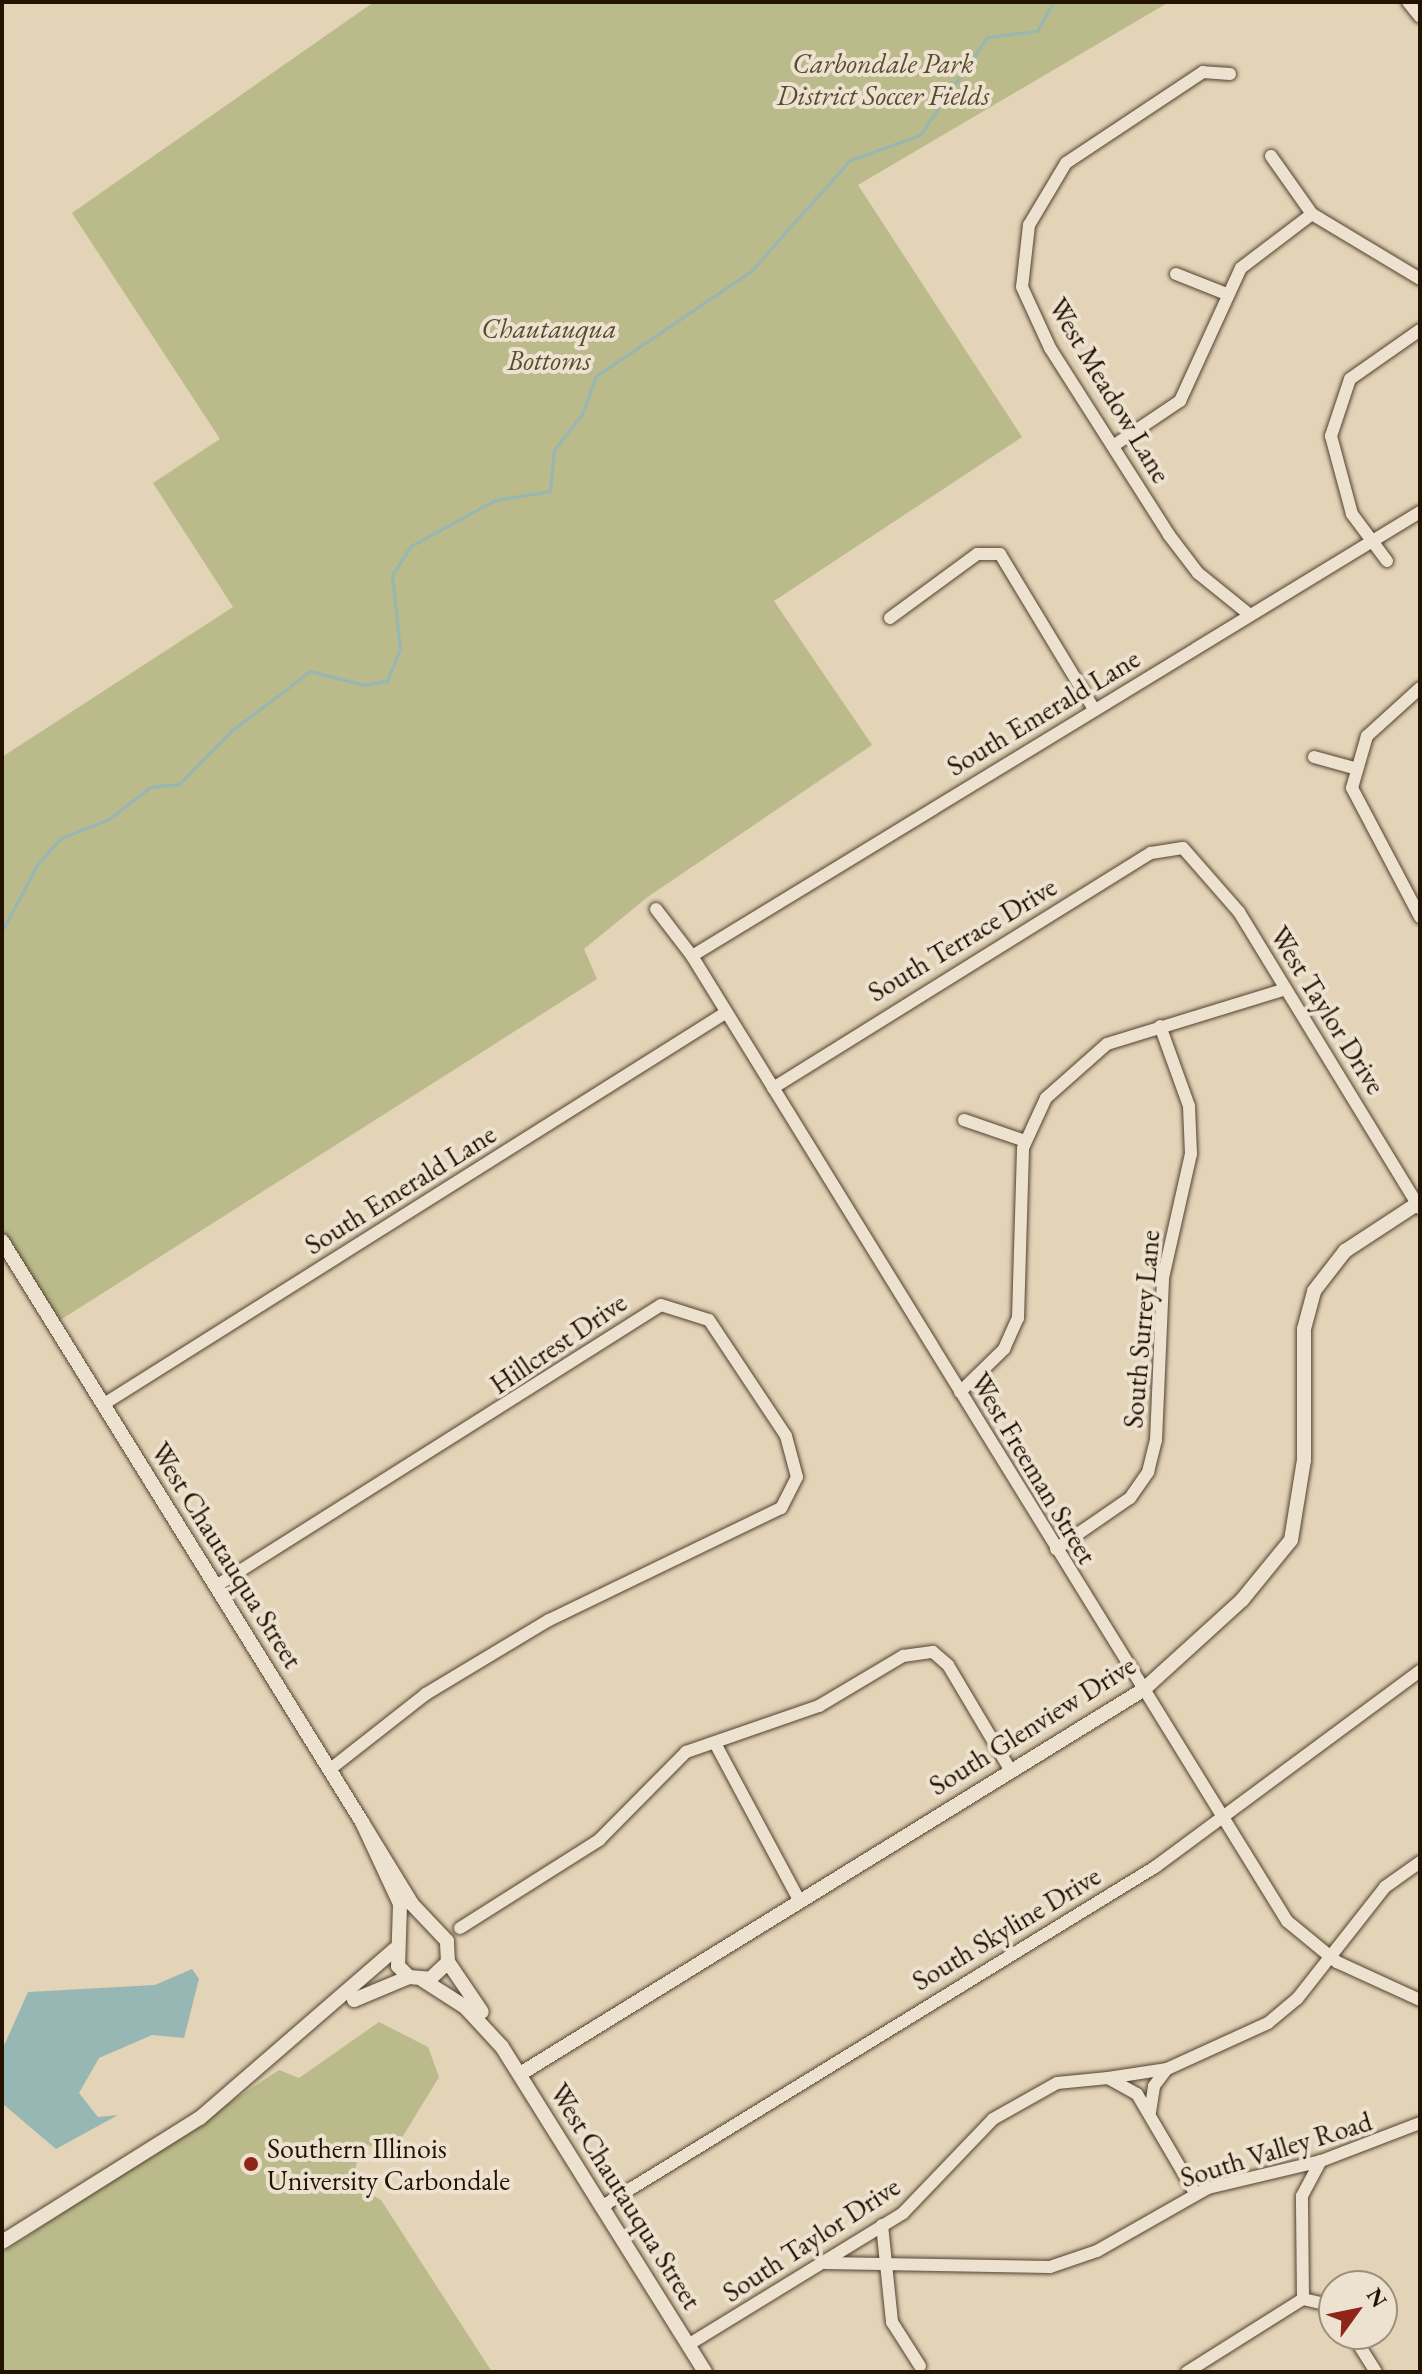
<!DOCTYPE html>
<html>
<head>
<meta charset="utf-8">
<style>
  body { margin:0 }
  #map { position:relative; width:1422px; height:2374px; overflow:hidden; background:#e3d3b7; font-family:"EB Garamond",serif }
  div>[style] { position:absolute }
  .green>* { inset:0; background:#baba8a }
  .water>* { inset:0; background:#96b7b3 }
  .stream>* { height:3px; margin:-1.5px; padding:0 1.5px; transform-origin:1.5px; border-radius:1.5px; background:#96b7b3 }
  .roads { filter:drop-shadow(0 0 2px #53422e) drop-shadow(0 0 2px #53422e) }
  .minor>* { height:12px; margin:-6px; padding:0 6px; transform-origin:6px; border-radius:6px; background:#ede2d0 }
  .tertiary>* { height:14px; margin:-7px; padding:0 7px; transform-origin:7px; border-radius:7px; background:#ede2d0 }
  .dots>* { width:22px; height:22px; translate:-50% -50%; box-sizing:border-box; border:4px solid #ede2d0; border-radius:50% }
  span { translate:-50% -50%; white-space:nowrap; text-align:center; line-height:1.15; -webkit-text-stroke:8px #ede2d0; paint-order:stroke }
  .park-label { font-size:28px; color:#584d30; font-style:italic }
  .street-label { font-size:28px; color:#231200 }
  .poi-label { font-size:28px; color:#231200 }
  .left { translate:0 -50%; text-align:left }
  .frame { position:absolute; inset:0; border:4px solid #231200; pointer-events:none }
  .north { position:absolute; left:1318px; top:2270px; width:80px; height:80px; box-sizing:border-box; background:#ede2d0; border:2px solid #9c8f7d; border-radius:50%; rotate:57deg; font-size:22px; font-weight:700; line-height:32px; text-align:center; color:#231200 }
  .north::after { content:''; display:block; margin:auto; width:28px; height:36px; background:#8f2418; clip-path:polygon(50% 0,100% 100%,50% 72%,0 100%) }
</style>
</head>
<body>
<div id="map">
  <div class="green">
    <i style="clip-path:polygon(374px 2px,1169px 2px,858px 185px,1022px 437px,774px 601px,872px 745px,649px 896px,584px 949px,597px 979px,54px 1324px,2px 1242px,2px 757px,233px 607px,153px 483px,220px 439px,72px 213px)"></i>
    <i style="clip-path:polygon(379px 2022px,428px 2047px,439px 2077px,392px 2154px,360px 2142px,353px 2184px,381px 2200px,492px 2372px,2px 2372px,2px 2253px,279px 2070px,299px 2078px)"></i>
  </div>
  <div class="water">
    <i style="clip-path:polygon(192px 1969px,199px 1979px,184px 2038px,152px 2035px,99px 2058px,79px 2093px,98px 2117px,118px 2115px,56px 2149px,3px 2104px,2px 2050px,28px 1992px,155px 1985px)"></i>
  </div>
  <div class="stream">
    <i style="left:2px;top:931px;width:77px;rotate:-62.1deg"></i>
    <i style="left:38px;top:863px;width:34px;rotate:-47deg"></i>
    <i style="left:61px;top:838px;width:52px;rotate:-21.6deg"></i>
    <i style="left:109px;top:819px;width:52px;rotate:-38deg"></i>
    <i style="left:150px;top:787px;width:29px;rotate:-6deg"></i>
    <i style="left:179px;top:784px;width:74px;rotate:-45.5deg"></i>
    <i style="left:231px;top:731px;width:99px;rotate:-37.2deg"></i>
    <i style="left:310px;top:671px;width:56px;rotate:14.5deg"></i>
    <i style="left:364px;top:685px;width:23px;rotate:-10deg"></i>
    <i style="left:387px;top:681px;width:35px;rotate:-68deg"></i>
    <i style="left:400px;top:649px;width:74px;rotate:-96.2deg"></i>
    <i style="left:392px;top:575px;width:35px;rotate:-57deg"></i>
    <i style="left:411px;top:546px;width:96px;rotate:-28.7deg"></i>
    <i style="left:495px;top:500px;width:56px;rotate:-9.3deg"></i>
    <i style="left:550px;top:491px;width:41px;rotate:-84.4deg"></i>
    <i style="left:554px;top:450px;width:46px;rotate:-52.1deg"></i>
    <i style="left:582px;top:414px;width:40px;rotate:-69.8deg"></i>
    <i style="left:596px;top:376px;width:187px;rotate:-34.1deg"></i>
    <i style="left:751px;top:271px;width:149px;rotate:-48.3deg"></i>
    <i style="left:850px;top:160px;width:74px;rotate:-19.7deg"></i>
    <i style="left:920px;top:135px;width:119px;rotate:-55.6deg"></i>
    <i style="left:987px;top:37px;width:50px;rotate:-6.8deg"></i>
    <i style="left:1037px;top:31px;width:33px;rotate:-61deg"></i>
  </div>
  <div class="roads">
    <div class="minor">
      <i style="left:1408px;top:2px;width:19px;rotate:51deg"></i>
      <i style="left:1230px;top:74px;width:27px;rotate:-176deg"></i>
      <i style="left:1203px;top:72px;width:164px;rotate:146.4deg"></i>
      <i style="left:1066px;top:163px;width:72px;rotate:120.8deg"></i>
      <i style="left:1029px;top:225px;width:62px;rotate:96.4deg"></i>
      <i style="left:1022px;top:287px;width:67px;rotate:65.3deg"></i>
      <i style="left:1050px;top:348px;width:222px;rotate:57.5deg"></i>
      <i style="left:1169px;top:535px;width:48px;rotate:52.7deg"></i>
      <i style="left:1198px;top:573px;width:67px;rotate:38.9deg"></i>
      <i style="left:1271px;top:156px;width:71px;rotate:54.7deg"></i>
      <i style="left:1312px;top:214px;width:126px;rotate:31deg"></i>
      <i style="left:1176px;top:274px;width:52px;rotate:21.6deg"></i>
      <i style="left:1113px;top:446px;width:81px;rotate:-33.9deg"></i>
      <i style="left:1180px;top:401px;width:146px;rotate:-65.4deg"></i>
      <i style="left:1241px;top:268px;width:89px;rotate:-37.3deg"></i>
      <i style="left:1387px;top:561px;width:59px;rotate:-126.7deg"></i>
      <i style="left:1352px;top:514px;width:81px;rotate:-105.1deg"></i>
      <i style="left:1331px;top:436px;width:60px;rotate:-71.6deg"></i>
      <i style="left:1350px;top:379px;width:85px;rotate:-35deg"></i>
      <i style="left:890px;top:618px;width:108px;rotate:-36.3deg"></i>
      <i style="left:977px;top:554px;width:23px"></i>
      <i style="left:1000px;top:554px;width:181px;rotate:58.8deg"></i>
      <i style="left:1420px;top:688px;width:72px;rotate:137.8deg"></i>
      <i style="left:1367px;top:736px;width:54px;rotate:106.1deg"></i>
      <i style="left:1352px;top:788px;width:146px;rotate:62.2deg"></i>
      <i style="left:1314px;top:757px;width:41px;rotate:15.4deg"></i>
      <i style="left:656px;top:909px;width:59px;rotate:52.5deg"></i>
      <i style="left:692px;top:956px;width:1134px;rotate:58.34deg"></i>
      <i style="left:1287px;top:1921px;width:65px;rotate:39.4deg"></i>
      <i style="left:1337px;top:1962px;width:91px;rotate:24.6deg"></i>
      <i style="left:692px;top:956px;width:853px;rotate:-31.38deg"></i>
      <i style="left:773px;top:1088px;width:445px;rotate:-31.9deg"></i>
      <i style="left:1151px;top:853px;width:32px;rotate:-9deg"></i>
      <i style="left:1183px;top:848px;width:85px;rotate:48.8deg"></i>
      <i style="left:1239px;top:912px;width:347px;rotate:58.6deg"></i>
      <i style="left:964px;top:1120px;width:65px;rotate:19deg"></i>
      <i style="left:960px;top:1392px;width:62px;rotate:-44.3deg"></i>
      <i style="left:1004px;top:1349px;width:34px;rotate:-66deg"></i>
      <i style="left:1018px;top:1318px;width:170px;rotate:-88.3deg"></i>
      <i style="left:1023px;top:1148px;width:55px;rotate:-65.3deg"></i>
      <i style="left:1046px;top:1098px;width:81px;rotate:-41.5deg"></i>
      <i style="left:1107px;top:1044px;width:183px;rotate:-17.1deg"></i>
      <i style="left:104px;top:1404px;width:730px;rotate:-32.19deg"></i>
      <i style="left:1056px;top:1549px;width:90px;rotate:-34.6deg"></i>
      <i style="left:1130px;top:1498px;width:32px;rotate:-55deg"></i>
      <i style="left:1148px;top:1472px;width:33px;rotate:-76deg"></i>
      <i style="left:1156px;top:1440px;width:162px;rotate:-87.5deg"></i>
      <i style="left:1163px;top:1278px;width:127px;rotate:-77.3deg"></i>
      <i style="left:1191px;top:1154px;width:48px;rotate:-92.4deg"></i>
      <i style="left:1189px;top:1106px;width:85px;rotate:-109.9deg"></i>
      <i style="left:216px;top:1586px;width:526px;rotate:-32.27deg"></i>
      <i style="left:661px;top:1305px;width:50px;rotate:17.4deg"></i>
      <i style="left:709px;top:1320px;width:139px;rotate:56.4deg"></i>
      <i style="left:786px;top:1436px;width:42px;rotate:75deg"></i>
      <i style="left:797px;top:1477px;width:35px;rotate:117deg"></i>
      <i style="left:781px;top:1508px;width:258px;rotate:154.2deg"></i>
      <i style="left:549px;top:1620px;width:144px;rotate:149deg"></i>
      <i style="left:426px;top:1694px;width:123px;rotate:141.9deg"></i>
      <i style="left:716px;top:1745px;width:174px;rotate:61.8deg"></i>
      <i style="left:460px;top:1928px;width:165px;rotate:-32.3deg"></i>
      <i style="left:599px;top:1840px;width:124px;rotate:-45.3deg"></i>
      <i style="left:686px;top:1752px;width:141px;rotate:-19.1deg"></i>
      <i style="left:819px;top:1706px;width:98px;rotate:-30.8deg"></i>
      <i style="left:903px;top:1656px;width:30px;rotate:-8deg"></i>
      <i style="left:933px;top:1652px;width:20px;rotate:41deg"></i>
      <i style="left:948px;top:1665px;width:123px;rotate:59.3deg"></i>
      <i style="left:1108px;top:2078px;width:60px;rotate:-8.7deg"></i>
      <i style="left:1150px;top:2112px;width:26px;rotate:-81deg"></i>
      <i style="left:1154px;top:2086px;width:21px;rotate:-53deg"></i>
      <i style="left:1167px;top:2069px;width:111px;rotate:-24.5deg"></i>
      <i style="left:1268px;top:2023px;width:38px;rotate:-40deg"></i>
      <i style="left:1297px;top:1999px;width:142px;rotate:-51.8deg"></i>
      <i style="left:1385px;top:1887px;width:43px;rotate:-35.5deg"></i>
      <i style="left:601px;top:2207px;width:650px;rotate:-31.54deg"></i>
      <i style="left:1155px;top:1867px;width:330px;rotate:-36.5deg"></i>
      <i style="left:882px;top:2225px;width:98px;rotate:84.1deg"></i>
      <i style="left:892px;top:2322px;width:52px;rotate:57.5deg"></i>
      <i style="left:825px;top:2263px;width:225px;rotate:1deg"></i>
      <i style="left:1050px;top:2267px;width:50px;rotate:-18.8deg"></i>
      <i style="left:1097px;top:2251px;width:128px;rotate:-29.6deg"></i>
      <i style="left:1208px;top:2188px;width:116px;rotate:-13.4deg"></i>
      <i style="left:1321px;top:2161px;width:106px;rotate:-21deg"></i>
      <i style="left:1303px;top:2299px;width:103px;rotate:-90.6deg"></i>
      <i style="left:1302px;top:2196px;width:40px;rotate:-62deg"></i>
      <i style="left:1352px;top:2334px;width:45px;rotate:57.7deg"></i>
      <i style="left:688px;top:2345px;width:252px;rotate:-31.5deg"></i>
      <i style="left:903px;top:2213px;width:130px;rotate:-46.2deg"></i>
      <i style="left:993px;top:2119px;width:73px;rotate:-29.4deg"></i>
      <i style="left:1057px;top:2083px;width:51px;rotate:-5.6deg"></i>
      <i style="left:1108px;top:2078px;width:33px;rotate:29deg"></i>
      <i style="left:1137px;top:2094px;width:115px;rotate:59.6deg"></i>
      <i style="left:1187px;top:2372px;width:137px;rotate:-32.2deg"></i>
      <i style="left:1303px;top:2299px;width:32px;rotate:13deg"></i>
    </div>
    <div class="tertiary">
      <i style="left:2px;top:1241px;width:683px;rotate:58.22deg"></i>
      <i style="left:362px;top:1822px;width:90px;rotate:65.1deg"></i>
      <i style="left:400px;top:1904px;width:62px;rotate:91.8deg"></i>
      <i style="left:398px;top:1966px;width:16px;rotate:45deg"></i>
      <i style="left:409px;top:1977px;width:21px;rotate:5deg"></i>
      <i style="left:430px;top:1979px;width:25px;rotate:-43deg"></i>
      <i style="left:448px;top:1962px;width:21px;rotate:-93deg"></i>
      <i style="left:447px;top:1941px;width:51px;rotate:-133.4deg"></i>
      <i style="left:412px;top:1904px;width:96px;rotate:-121.4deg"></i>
      <i style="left:448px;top:1962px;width:60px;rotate:55.8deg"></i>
      <i style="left:423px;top:1980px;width:50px;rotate:32.7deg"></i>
      <i style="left:465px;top:2007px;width:54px;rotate:47.2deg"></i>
      <i style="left:502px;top:2047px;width:383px;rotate:58deg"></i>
      <i style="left:354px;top:2000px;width:60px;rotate:-22.7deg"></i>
      <i style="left:520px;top:2074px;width:732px;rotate:-31.65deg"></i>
      <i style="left:1143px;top:1690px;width:134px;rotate:-42.3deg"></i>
      <i style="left:1242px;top:1600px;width:77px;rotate:-50.8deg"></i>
      <i style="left:1291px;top:1540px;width:81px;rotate:-80.8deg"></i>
      <i style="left:1304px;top:1460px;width:131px;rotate:-90deg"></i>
      <i style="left:1304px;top:1329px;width:39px;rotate:-75deg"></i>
      <i style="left:1314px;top:1291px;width:51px;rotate:-52.2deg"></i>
      <i style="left:1345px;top:1251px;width:90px;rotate:-33.2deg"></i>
      <i style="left:2px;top:2242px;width:234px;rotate:-32.1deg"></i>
      <i style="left:200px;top:2118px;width:258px;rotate:-40.9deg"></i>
    </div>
  </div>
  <div class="dots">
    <i style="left:251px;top:2164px;background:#8f2418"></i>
  </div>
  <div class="park-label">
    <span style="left:883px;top:79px">Carbondale Park<br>District Soccer Fields</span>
    <span style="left:549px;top:344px">Chautauqua<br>Bottoms</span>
  </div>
  <div class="street-label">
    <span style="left:1110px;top:390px;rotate:59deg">West Meadow Lane</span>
    <span style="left:1043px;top:712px;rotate:-31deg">South Emerald Lane</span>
    <span style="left:962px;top:939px;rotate:-31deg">South Terrace Drive</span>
    <span style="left:1328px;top:1010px;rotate:58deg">West Taylor Drive</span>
    <span style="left:400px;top:1189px;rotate:-32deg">South Emerald Lane</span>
    <span style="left:1141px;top:1329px;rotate:-85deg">South Surrey Lane</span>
    <span style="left:558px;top:1343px;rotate:-34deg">Hillcrest Drive</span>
    <span style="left:1034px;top:1468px;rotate:59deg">West Freeman Street</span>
    <span style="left:227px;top:1555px;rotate:58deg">West Chautauqua Street</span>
    <span style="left:1032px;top:1725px;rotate:-32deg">South Glenview Drive</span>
    <span style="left:1006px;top:1928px;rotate:-31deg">South Skyline Drive</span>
    <span style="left:1276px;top:2149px;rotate:-17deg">South Valley Road</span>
    <span style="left:626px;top:2196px;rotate:58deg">West Chautauqua Street</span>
    <span style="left:811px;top:2239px;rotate:-33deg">South Taylor Drive</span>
  </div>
  <div class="poi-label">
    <span class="left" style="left:267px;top:2164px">Southern Illinois<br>University Carbondale</span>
  </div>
  <div class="frame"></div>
  <div class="north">N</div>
</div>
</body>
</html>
